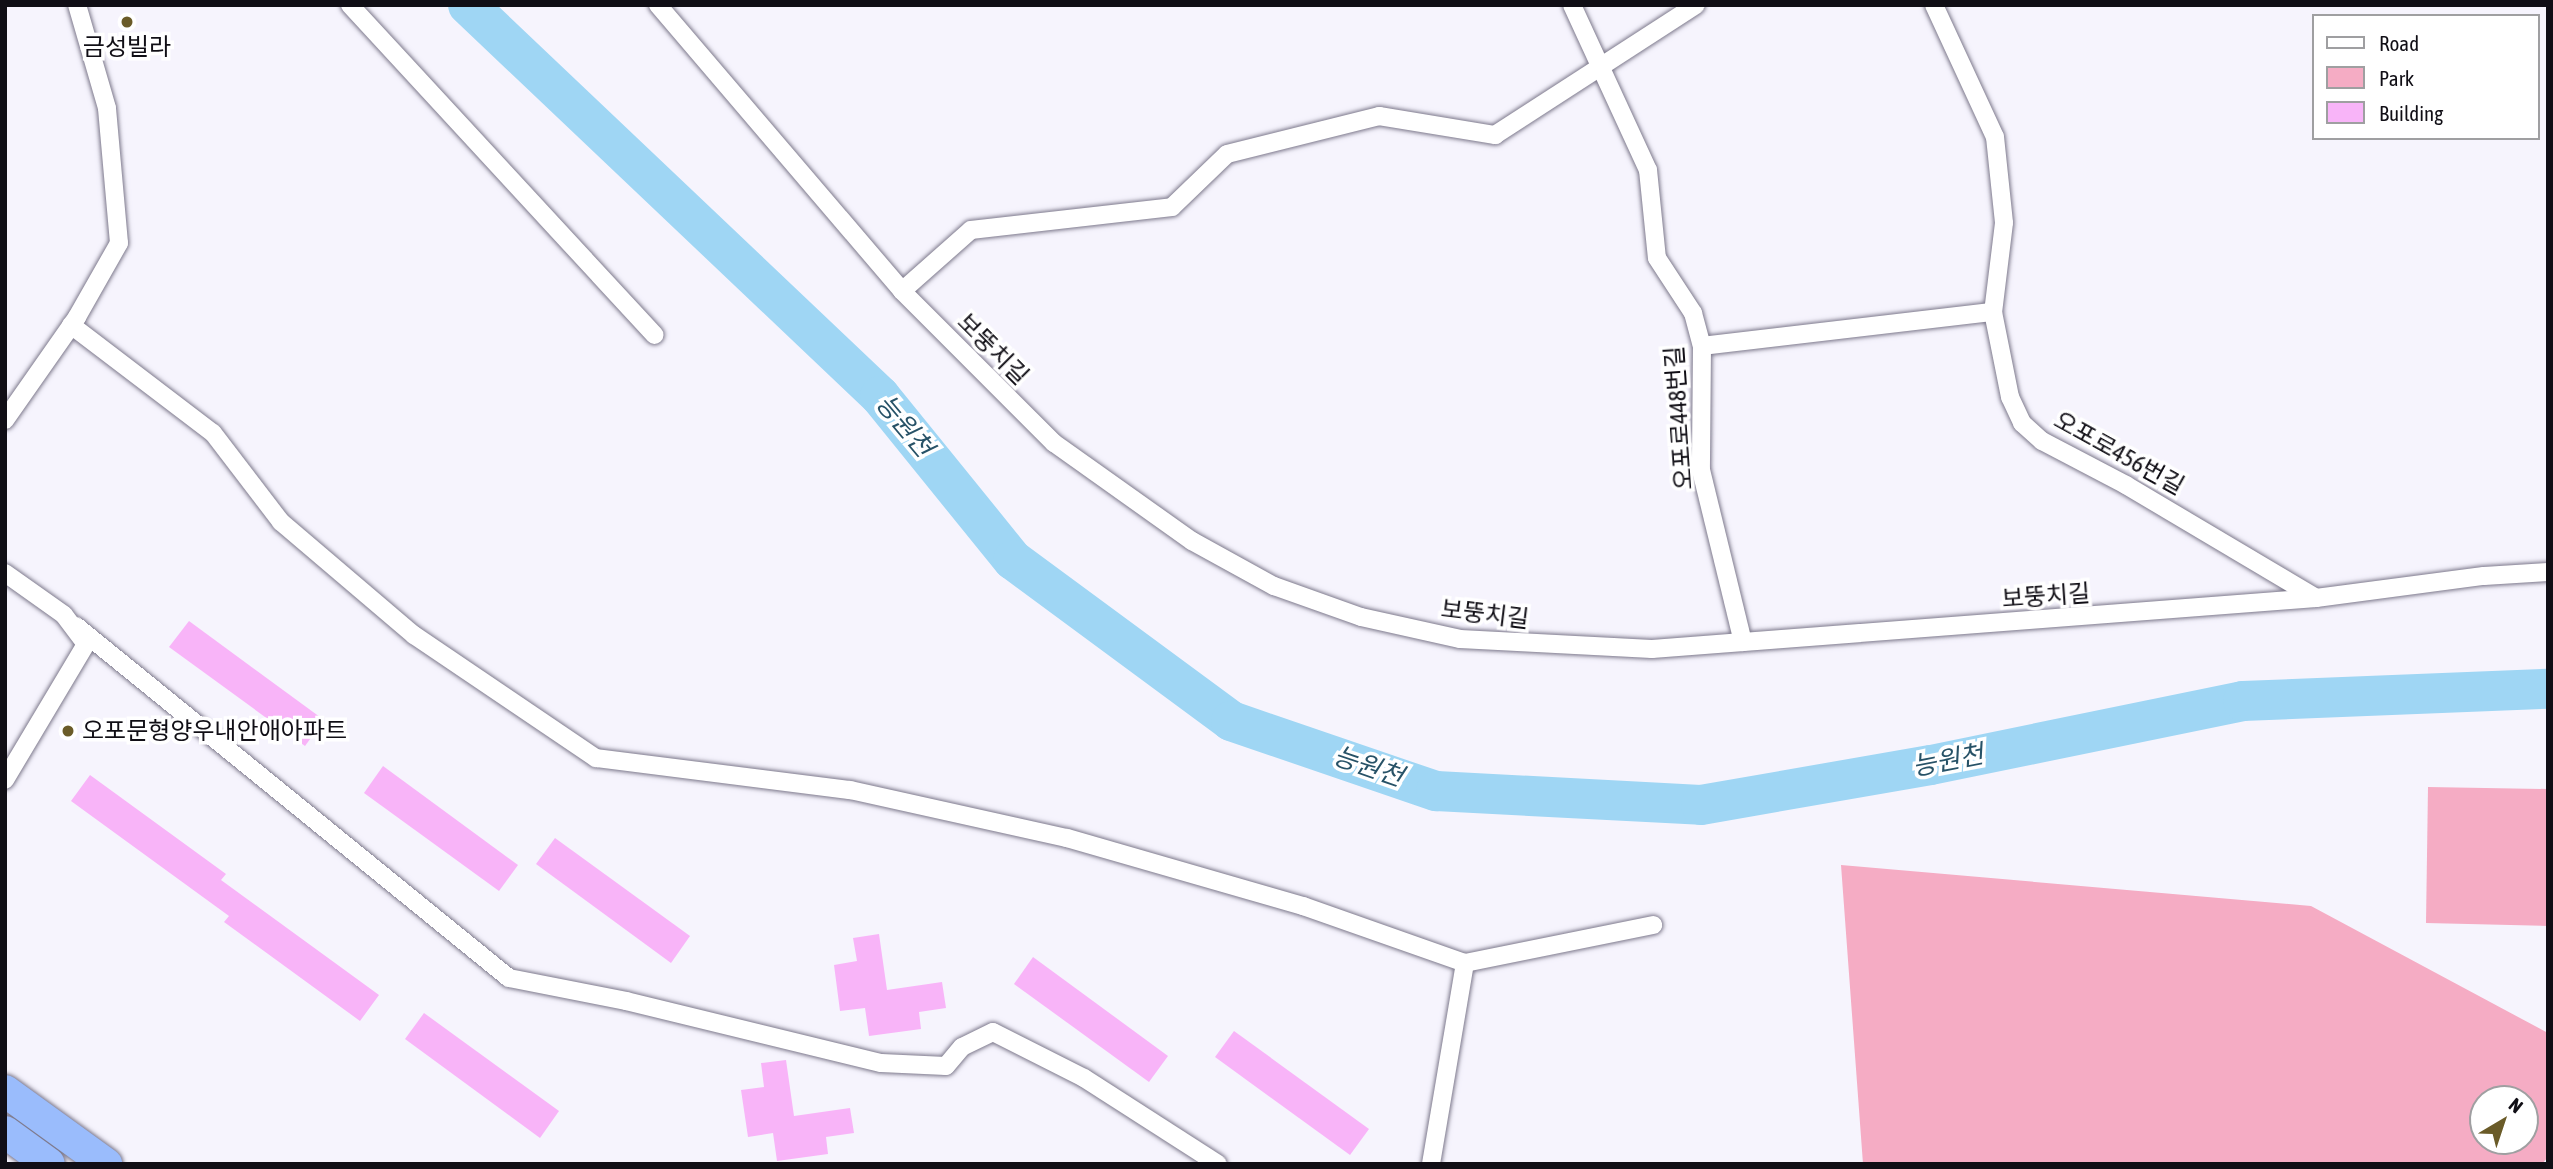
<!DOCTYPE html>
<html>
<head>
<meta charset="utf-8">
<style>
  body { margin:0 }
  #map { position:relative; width:2553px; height:1169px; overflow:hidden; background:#f6f4fd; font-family:"Asap Condensed","Noto Sans KR",sans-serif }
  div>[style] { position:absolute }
  .green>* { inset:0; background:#f5acc4 }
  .river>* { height:40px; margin:-20px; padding:0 20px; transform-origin:20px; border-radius:20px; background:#9fd6f4 }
  .building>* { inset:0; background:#f8b4f8 }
  .roads { filter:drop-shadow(0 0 2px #7d798c) drop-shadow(0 0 2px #7d798c) }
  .street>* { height:18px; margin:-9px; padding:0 9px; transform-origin:9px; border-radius:9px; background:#fff }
  .highway>* { height:32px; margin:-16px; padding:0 16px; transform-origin:16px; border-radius:16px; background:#9abcfc }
  .dots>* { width:19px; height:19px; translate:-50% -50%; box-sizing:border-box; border:4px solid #fff; border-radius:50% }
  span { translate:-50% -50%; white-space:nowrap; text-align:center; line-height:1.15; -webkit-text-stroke:7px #fff; paint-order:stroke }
  .poi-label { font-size:24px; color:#100e15 }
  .left { translate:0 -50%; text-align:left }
  .street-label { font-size:24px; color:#100e15 }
  .water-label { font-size:26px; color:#275267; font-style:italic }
  .frame { position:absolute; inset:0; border:7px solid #100e15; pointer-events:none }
  .legend { position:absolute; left:2312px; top:14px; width:228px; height:126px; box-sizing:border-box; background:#fff; border:2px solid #9f9fa1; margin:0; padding:9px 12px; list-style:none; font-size:21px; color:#100e15 }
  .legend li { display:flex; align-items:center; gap:14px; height:35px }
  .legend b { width:35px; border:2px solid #9f9fa1 }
  .north { position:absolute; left:2469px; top:1085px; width:70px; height:70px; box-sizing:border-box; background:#fff; border:2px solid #9f9fa1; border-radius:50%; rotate:39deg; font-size:19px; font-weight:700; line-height:28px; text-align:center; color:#100e15 }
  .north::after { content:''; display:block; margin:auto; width:24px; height:32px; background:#6a5b28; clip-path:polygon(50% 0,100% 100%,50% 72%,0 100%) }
</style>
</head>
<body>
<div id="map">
  <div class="green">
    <i style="clip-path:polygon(2428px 787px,2548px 789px,2548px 926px,2426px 923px)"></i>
    <i style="clip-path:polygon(evenodd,1841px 865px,2311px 906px,2548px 1033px,2548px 1157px,2542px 1164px,1863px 1164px,1841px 865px,2483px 1099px,2525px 1099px,2525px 1141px,2483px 1141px,2483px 1099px)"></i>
  </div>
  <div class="river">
    <i style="left:468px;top:5px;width:568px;rotate:43.5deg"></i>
    <i style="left:880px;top:396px;width:211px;rotate:51deg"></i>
    <i style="left:1013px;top:560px;width:271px;rotate:36.4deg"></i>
    <i style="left:1231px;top:721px;width:217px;rotate:18.9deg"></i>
    <i style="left:1436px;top:791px;width:265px;rotate:3deg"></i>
    <i style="left:1701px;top:805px;width:233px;rotate:-9.9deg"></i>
    <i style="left:1931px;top:765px;width:318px;rotate:-11.6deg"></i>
    <i style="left:2243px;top:701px;width:305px;rotate:-2.3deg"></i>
  </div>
  <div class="building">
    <i style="clip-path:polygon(189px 621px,324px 720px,305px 746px,169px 647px)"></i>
    <i style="clip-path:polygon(383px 766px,518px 865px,499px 891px,364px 793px)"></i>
    <i style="clip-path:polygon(90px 775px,226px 874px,221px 880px,379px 995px,360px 1021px,224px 922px,229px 916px,71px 801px)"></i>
    <i style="clip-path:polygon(555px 838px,690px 936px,671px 963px,536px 864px)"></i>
    <i style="clip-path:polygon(879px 934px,887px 990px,942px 982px,946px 1008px,919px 1012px,921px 1029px,869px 1036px,865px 1008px,840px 1011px,834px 965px,857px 961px,853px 938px)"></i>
    <i style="clip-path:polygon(1033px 957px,1168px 1056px,1149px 1082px,1014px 984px)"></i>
    <i style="clip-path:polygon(424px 1013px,559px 1111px,540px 1138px,405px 1039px)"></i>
    <i style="clip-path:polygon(1234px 1031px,1369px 1129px,1350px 1155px,1215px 1057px)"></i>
    <i style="clip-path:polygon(786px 1060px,794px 1116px,850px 1108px,854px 1133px,826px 1137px,828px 1154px,777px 1161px,773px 1133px,748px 1137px,741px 1090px,764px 1087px,761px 1063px)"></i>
  </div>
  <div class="roads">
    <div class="street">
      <i style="left:350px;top:5px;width:449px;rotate:47.3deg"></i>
      <i style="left:658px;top:5px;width:376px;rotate:49.5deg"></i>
      <i style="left:902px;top:291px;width:215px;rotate:45deg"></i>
      <i style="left:1054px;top:443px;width:169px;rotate:35.4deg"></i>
      <i style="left:1192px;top:541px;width:94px;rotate:28.8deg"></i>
      <i style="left:1274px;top:586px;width:92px;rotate:19.6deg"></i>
      <i style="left:1361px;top:617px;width:101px;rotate:12.5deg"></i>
      <i style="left:1460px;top:639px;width:192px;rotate:3deg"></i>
      <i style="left:1652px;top:649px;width:666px;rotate:-4.39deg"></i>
      <i style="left:2316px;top:598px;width:169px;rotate:-7.5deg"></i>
      <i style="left:2484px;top:576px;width:64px;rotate:-3.6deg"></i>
      <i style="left:1572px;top:5px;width:182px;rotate:65.3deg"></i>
      <i style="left:1648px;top:170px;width:88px;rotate:84.2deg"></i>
      <i style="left:1657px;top:258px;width:66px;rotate:56.8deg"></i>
      <i style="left:1693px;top:313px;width:34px;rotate:75deg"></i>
      <i style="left:1702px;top:346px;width:124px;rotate:90.5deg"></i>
      <i style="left:1701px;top:470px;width:177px;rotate:76.3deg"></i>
      <i style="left:1934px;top:5px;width:145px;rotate:65.2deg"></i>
      <i style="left:1995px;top:137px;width:86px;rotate:84deg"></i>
      <i style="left:2004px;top:223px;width:90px;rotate:97deg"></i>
      <i style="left:1993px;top:312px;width:87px;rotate:78.7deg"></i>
      <i style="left:2010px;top:397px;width:29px;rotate:65deg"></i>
      <i style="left:2022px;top:423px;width:27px;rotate:42deg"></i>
      <i style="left:2042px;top:441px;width:95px;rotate:27.6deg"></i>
      <i style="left:2126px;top:485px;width:221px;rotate:30.7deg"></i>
      <i style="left:902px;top:291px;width:92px;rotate:-41.5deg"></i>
      <i style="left:971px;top:230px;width:202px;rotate:-6.5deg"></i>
      <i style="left:1172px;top:207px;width:76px;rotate:-43.9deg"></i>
      <i style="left:1227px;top:154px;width:157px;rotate:-14deg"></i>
      <i style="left:1379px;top:116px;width:118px;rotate:9.3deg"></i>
      <i style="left:1495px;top:135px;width:239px;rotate:-32.9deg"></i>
      <i style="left:71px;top:325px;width:178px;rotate:37.3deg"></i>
      <i style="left:213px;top:433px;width:112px;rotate:52.6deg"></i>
      <i style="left:281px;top:522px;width:175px;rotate:40.4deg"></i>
      <i style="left:414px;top:635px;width:220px;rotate:34.1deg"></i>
      <i style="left:596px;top:758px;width:256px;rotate:7.2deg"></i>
      <i style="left:850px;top:790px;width:222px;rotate:12.5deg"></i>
      <i style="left:1067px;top:838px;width:246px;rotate:16.1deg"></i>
      <i style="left:1303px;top:906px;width:172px;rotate:19.4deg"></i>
      <i style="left:1465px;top:963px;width:192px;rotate:-11.4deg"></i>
      <i style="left:1702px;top:346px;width:293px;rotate:-6.7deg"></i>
      <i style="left:5px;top:420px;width:126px;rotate:-55deg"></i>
      <i style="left:77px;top:317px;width:85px;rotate:-60.4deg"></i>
      <i style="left:119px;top:243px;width:136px;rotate:-95.1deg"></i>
      <i style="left:107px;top:108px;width:107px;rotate:-106.2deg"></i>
      <i style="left:5px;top:573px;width:72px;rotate:35.4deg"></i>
      <i style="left:64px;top:615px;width:36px;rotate:53deg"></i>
      <i style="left:86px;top:644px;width:158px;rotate:120.8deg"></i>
      <i style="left:76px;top:626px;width:558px;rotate:39.11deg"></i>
      <i style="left:509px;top:978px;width:119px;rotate:11.1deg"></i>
      <i style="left:626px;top:1001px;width:262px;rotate:13.7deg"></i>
      <i style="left:881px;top:1063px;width:65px;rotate:2.6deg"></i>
      <i style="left:946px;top:1066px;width:25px;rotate:-50deg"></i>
      <i style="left:962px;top:1047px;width:34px;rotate:-26deg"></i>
      <i style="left:993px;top:1032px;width:102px;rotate:26.8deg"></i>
      <i style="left:1084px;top:1078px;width:159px;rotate:32.7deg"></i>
      <i style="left:1431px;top:1164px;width:204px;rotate:-80.4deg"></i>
    </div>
    <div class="highway">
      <i style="left:5px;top:1091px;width:125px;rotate:35.9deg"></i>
      <i style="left:5px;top:1132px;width:54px;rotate:36deg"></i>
    </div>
  </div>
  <div class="dots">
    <i style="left:127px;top:22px;background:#6a5b28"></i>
    <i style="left:68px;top:731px;background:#6a5b28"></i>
  </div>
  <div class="poi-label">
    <span style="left:127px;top:47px">금성빌라</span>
    <span class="left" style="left:82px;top:731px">오포문형양우내안애아파트</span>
  </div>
  <div class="street-label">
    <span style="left:993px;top:349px;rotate:45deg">보뚱치길</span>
    <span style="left:1679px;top:418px;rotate:-94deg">오포로448번길</span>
    <span style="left:2119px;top:453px;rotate:29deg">오포로456번길</span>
    <span style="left:2046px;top:596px;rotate:-4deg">보뚱치길</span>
    <span style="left:1485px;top:614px;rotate:7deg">보뚱치길</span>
  </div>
  <div class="water-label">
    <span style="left:904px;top:426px;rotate:50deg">능원천</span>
    <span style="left:1948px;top:761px;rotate:-11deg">능원천</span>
    <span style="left:1368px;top:767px;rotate:19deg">능원천</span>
  </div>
  <div class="frame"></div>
  <ul class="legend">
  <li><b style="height:9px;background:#fff"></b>Road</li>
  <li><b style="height:19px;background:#f5acc4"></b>Park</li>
  <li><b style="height:19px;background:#f8b4f8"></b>Building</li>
  </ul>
  <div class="north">N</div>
</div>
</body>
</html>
